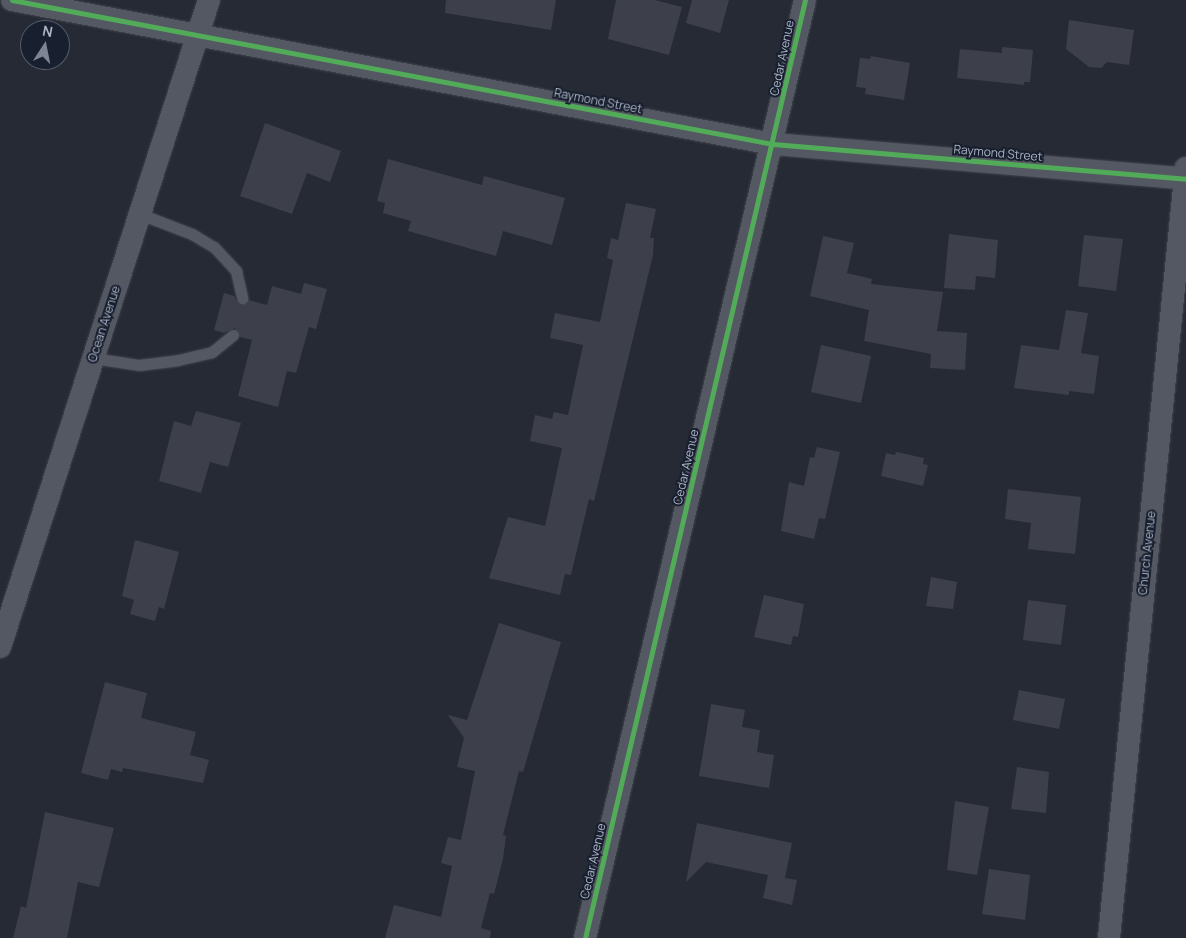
<!DOCTYPE html>
<html>
<head>
<meta charset="utf-8">
<style>
  body { margin:0 }
  #map { position:relative; width:1186px; height:938px; overflow:hidden; background:#252a34; font-family:Manrope,sans-serif }
  div>[style] { position:absolute }
  .building>* { inset:0; background:#3d404a }
  .roads { filter:drop-shadow(0 0 1px #41454d) drop-shadow(0 0 1px #41454d) }
  .service>* { height:11px; margin:-5.5px; padding:0 5.5px; transform-origin:5.5px; border-radius:5.5px; background:#545862 }
  .minor>* { height:22px; margin:-11px; padding:0 11px; transform-origin:11px; border-radius:11px; background:#545862 }
  .cycleway>* { height:5px; margin:-2.5px; padding:0 2.5px; transform-origin:2.5px; border-radius:2.5px; background:#51ab58 }
  span { translate:-50% -50%; white-space:nowrap; text-align:center; line-height:1.15; -webkit-text-stroke:4px #181f2e; paint-order:stroke }
  .street-label { font-size:12px; color:#adb4c7 }
  .north { position:absolute; left:20px; top:20px; width:50px; height:50px; box-sizing:border-box; background:#181f2e; border:1px solid #545b6b; border-radius:50%; rotate:11deg; font-size:14px; font-weight:700; line-height:20px; text-align:center; color:#adb4c7 }
  .north::after { content:''; display:block; margin:auto; width:18px; height:22px; background:#7d8494; clip-path:polygon(50% 0,100% 100%,50% 72%,0 100%) }
</style>
</head>
<body>
<div id="map">
  <div class="building">
    <i style="clip-path:polygon(446px 0,556px 0,551px 30px,445px 13px)"></i>
    <i style="clip-path:polygon(616px 0,655px 0,682px 7px,669px 55px,608px 39px)"></i>
    <i style="clip-path:polygon(692px 0,729px 0,720px 33px,686px 23px)"></i>
    <i style="clip-path:polygon(1069px 20px,1134px 30px,1129px 65px,1107px 62px,1101px 68px,1089px 67px,1066px 49px)"></i>
    <i style="clip-path:polygon(1002px 47px,1033px 50px,1030px 82px,1024px 82px,1024px 85px,957px 78px,960px 49px,1002px 53px)"></i>
    <i style="clip-path:polygon(871px 56px,910px 63px,904px 100px,865px 94px,866px 88px,856px 87px,860px 58px,870px 59px)"></i>
    <i style="clip-path:polygon(265px 123px,341px 151px,330px 182px,307px 173px,292px 214px,240px 196px)"></i>
    <i style="clip-path:polygon(388px 159px,482px 185px,484px 176px,565px 198px,552px 245px,503px 231px,496px 256px,408px 231px,411px 221px,383px 213px,385px 203px,377px 201px)"></i>
    <i style="clip-path:polygon(626px 203px,656px 209px,650px 238px,654px 238px,653px 255px,594px 501px,589px 499px,571px 575px,565px 574px,560px 595px,489px 578px,508px 517px,545px 526px,562px 448px,530px 441px,535px 415px,552px 419px,554px 412px,568px 415px,583px 345px,550px 338px,555px 313px,600px 322px,613px 260px,607px 258px,611px 238px,618px 240px)"></i>
    <i style="clip-path:polygon(949px 234px,998px 240px,995px 278px,976px 276px,975px 290px,944px 288px)"></i>
    <i style="clip-path:polygon(1084px 235px,1123px 239px,1116px 291px,1078px 286px)"></i>
    <i style="clip-path:polygon(823px 236px,854px 243px,847px 273px,872px 279px,871px 284px,943px 292px,937px 331px,967px 333px,965px 370px,930px 368px,931px 354px,864px 341px,869px 310px,810px 296px)"></i>
    <i style="clip-path:polygon(304px 283px,327px 289px,316px 329px,309px 327px,296px 373px,287px 371px,278px 407px,238px 396px,252px 340px,240px 337px,235px 328px,224px 333px,214px 330px,224px 293px,234px 296px,240px 305px,249px 300px,267px 305px,272px 286px,301px 294px)"></i>
    <i style="clip-path:polygon(1066px 310px,1088px 313px,1081px 353px,1099px 356px,1094px 394px,1069px 391px,1069px 395px,1014px 388px,1021px 345px,1059px 350px)"></i>
    <i style="clip-path:polygon(821px 345px,871px 356px,861px 403px,811px 392px)"></i>
    <i style="clip-path:polygon(196px 411px,241px 423px,228px 467px,210px 462px,201px 493px,159px 481px,174px 421px,191px 426px)"></i>
    <i style="clip-path:polygon(817px 447px,840px 452px,825px 519px,819px 518px,814px 539px,781px 531px,789px 482px,804px 486px,810px 457px,814px 458px)"></i>
    <i style="clip-path:polygon(896px 452px,924px 458px,923px 464px,928px 465px,923px 486px,881px 476px,886px 453px,895px 455px)"></i>
    <i style="clip-path:polygon(1008px 489px,1081px 497px,1075px 554px,1028px 549px,1031px 523px,1005px 519px)"></i>
    <i style="clip-path:polygon(135px 540px,179px 552px,164px 609px,159px 607px,155px 621px,130px 614px,134px 600px,122px 596px)"></i>
    <i style="clip-path:polygon(931px 577px,957px 582px,953px 609px,926px 606px)"></i>
    <i style="clip-path:polygon(764px 595px,804px 604px,798px 637px,793px 636px,791px 645px,754px 637px)"></i>
    <i style="clip-path:polygon(1028px 600px,1066px 605px,1061px 645px,1023px 640px)"></i>
    <i style="clip-path:polygon(499px 623px,561px 642px,523px 772px,519px 771px,503px 835px,506px 836px,503px 859px,494px 894px,490px 893px,481px 928px,491px 931px,490px 938px,385px 938px,394px 905px,441px 917px,452px 866px,441px 863px,448px 837px,461px 840px,475px 771px,457px 767px,464px 738px,448px 715px,467px 720px)"></i>
    <i style="clip-path:polygon(105px 682px,147px 693px,141px 718px,196px 732px,190px 755px,209px 760px,203px 783px,123px 768px,122px 772px,111px 769px,108px 780px,81px 773px)"></i>
    <i style="clip-path:polygon(1019px 690px,1065px 699px,1059px 729px,1013px 720px)"></i>
    <i style="clip-path:polygon(711px 704px,745px 710px,742px 727px,760px 730px,757px 752px,774px 755px,769px 788px,699px 776px)"></i>
    <i style="clip-path:polygon(1017px 767px,1049px 772px,1046px 813px,1011px 809px)"></i>
    <i style="clip-path:polygon(955px 801px,989px 807px,977px 875px,947px 870px)"></i>
    <i style="clip-path:polygon(45px 812px,114px 828px,99px 887px,78px 882px,67px 938px,13px 938px,21px 906px,26px 908px)"></i>
    <i style="clip-path:polygon(697px 823px,792px 843px,785px 878px,797px 880px,792px 905px,763px 898px,768px 875px,706px 862px,686px 882px)"></i>
    <i style="clip-path:polygon(989px 869px,1030px 875px,1025px 920px,982px 914px)"></i>
  </div>
  <div class="roads">
    <div class="service">
      <i style="left:140px;top:214px;width:56px;rotate:21deg"></i>
      <i style="left:192px;top:234px;width:26px;rotate:31deg"></i>
      <i style="left:214px;top:247px;width:33px;rotate:47deg"></i>
      <i style="left:236px;top:271px;width:28px;rotate:77deg"></i>
      <i style="left:93px;top:358px;width:47px;rotate:8.7deg"></i>
      <i style="left:139px;top:365px;width:39px;rotate:-7deg"></i>
      <i style="left:178px;top:360px;width:35px;rotate:-13deg"></i>
      <i style="left:212px;top:352px;width:27px;rotate:-39deg"></i>
    </div>
    <div class="minor">
      <i style="left:12px;top:0;width:775px;rotate:10.72deg"></i>
      <i style="left:773px;top:144px;width:414px;rotate:4.8deg"></i>
      <i style="left:0;top:647px;width:680px;rotate:-72.1deg"></i>
      <i style="left:585px;top:938px;width:963px;rotate:-76.8deg"></i>
      <i style="left:1109px;top:938px;width:774px;rotate:-84.29deg"></i>
    </div>
  </div>
  <div class="cycleway">
    <i style="left:12px;top:0;width:775px;rotate:10.72deg"></i>
    <i style="left:773px;top:144px;width:414px;rotate:4.8deg"></i>
    <i style="left:585px;top:938px;width:963px;rotate:-76.8deg"></i>
  </div>
  <div class="street-label">
    <span style="left:782px;top:58px;rotate:-78deg">Cedar Avenue</span>
    <span style="left:598px;top:101px;rotate:11deg">Raymond Street</span>
    <span style="left:998px;top:153px;rotate:5deg">Raymond Street</span>
    <span style="left:104px;top:324px;rotate:-72deg">Ocean Avenue</span>
    <span style="left:686px;top:467px;rotate:-77deg">Cedar Avenue</span>
    <span style="left:1147px;top:553px;rotate:-84deg">Church Avenue</span>
    <span style="left:593px;top:861px;rotate:-77deg">Cedar Avenue</span>
  </div>
  <div class="north">N</div>
</div>
</body>
</html>
